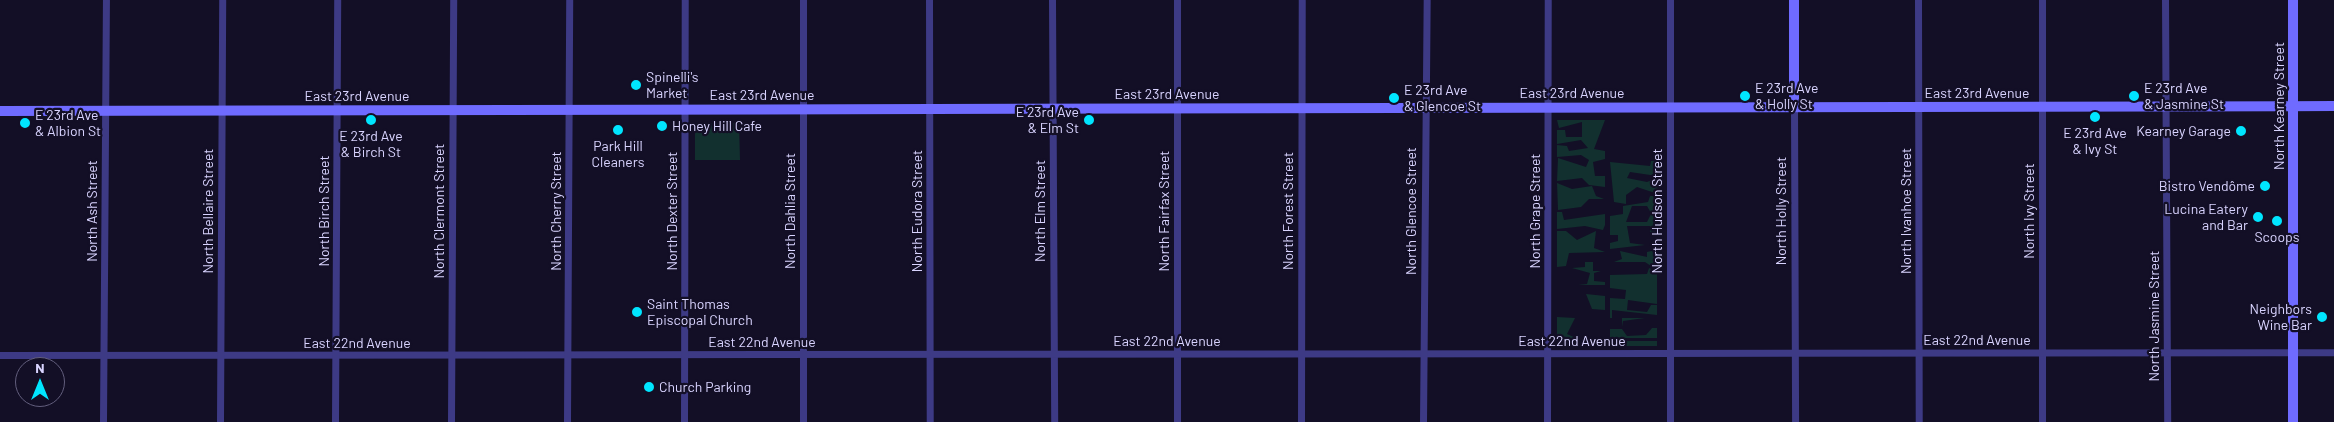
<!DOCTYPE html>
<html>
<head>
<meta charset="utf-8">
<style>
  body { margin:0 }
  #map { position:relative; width:2334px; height:422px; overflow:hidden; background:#130f26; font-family:Barlow,sans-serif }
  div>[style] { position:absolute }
  .green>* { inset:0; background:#12302f }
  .street>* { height:7px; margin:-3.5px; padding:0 3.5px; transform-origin:3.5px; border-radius:3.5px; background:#3d3a85 }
  .secondary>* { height:10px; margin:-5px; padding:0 5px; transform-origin:5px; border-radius:5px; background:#6f6bff }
  .dots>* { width:14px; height:14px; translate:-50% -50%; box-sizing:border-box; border:2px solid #130f26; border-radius:50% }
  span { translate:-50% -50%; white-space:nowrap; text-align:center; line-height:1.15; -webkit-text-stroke:4.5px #130f26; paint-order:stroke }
  .poi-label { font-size:14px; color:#d9d4ff }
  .left { translate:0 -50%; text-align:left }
  .right { translate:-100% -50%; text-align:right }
  .street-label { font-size:14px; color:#d9d4ff }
  .north { position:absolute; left:15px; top:357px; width:50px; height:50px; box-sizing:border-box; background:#130f26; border:1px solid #625e7d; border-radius:50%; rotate:0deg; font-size:14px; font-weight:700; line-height:20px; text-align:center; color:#d9d4ff }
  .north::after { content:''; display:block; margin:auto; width:18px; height:22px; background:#00e5ff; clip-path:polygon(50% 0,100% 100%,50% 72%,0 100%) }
</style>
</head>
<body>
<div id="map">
  <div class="green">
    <i style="clip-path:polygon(1557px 120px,1605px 120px,1594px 149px,1605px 151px,1605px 159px,1593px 162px,1595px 176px,1605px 176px,1605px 187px,1589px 185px,1582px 178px,1557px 181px,1558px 158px,1586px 167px,1589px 160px,1581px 155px,1557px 157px,1557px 145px,1567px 146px,1569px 151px,1588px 148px,1581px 140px,1557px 144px,1557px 130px,1565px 130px,1566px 137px,1582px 137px,1582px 122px,1559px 128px)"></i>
    <i style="clip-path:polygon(695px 123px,739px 123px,740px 160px,695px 160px)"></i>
    <i style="clip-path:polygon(1651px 161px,1658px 161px,1657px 176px,1630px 172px,1627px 178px,1647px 182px,1657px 178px,1658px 194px,1637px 187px,1626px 195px,1626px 204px,1614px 202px,1610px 162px,1650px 166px)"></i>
    <i style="clip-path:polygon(1557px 183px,1572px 189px,1592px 186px,1596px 196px,1604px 199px,1589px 199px,1581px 207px,1558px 210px)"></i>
    <i style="clip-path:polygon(1650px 196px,1658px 196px,1658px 213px,1651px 213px,1647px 206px,1632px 206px,1626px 222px,1647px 222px,1651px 214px,1658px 214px,1658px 232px,1650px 232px,1650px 226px,1627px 226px,1630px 243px,1645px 245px,1610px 249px,1610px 243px,1618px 241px,1618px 235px,1610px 235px,1610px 216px,1623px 214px,1623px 206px,1648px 202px)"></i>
    <i style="clip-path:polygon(1557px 212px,1562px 212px,1564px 220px,1605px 214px,1605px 225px,1603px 230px,1585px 226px,1557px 229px)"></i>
    <i style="clip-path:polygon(1557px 231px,1566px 231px,1577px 240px,1596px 231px,1594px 248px,1605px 252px,1569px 253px,1566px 266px,1557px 267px)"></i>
    <i style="clip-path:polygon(1620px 251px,1647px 257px,1647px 252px,1656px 250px,1657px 270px,1645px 262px,1614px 262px,1622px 259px)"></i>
    <i style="clip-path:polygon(1585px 262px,1593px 262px,1593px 271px,1601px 271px,1594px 273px,1594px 281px,1605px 282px,1605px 285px,1578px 285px,1587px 284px,1590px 273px,1572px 268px,1585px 267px)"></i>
    <i style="clip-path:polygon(1649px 268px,1657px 272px,1657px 304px,1628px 300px,1627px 310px,1647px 312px,1651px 305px,1657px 305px,1657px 315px,1612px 310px,1612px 318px,1645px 318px,1623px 321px,1622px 327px,1622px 318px,1610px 318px,1610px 298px,1625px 299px,1626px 290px,1610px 288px,1610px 275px,1647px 274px)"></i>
    <i style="clip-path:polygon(1586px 294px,1605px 296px,1605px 310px,1592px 309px)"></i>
    <i style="clip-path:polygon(1557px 317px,1575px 318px,1567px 334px,1578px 339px,1557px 339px)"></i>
    <i style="clip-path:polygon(1652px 328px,1657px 328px,1657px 338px,1610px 338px,1610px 329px,1622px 329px,1627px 336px,1646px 335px)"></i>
    <i style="clip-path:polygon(1610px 341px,1657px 341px,1657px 346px,1613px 346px)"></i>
  </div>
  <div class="street">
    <i style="left:929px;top:0;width:422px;rotate:89.9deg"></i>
    <i style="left:1052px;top:0;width:422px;rotate:89.7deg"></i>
    <i style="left:1177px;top:0;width:422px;rotate:90deg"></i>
    <i style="left:1918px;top:0;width:422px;rotate:89.9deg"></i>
    <i style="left:2042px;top:0;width:422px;rotate:90deg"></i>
    <i style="left:2165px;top:0;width:422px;rotate:89.7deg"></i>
    <i style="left:1794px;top:107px;width:315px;rotate:89.8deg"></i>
    <i style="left:0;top:355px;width:2334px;rotate:-0.07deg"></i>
    <i style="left:103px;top:422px;width:422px;rotate:-89.6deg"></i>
    <i style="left:220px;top:422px;width:422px;rotate:-89.7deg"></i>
    <i style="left:335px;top:422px;width:422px;rotate:-89.7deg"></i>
    <i style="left:451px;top:422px;width:422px;rotate:-89.7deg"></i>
    <i style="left:567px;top:422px;width:422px;rotate:-89.7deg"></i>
    <i style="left:684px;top:422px;width:422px;rotate:-89.9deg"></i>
    <i style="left:803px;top:422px;width:422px;rotate:-90deg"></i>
    <i style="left:1301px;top:422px;width:422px;rotate:-89.9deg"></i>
    <i style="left:1423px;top:422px;width:422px;rotate:-89.5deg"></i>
    <i style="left:1547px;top:422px;width:422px;rotate:-89.9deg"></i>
    <i style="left:1670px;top:422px;width:422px;rotate:-90deg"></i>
  </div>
  <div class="secondary">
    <i style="left:1794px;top:0;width:107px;rotate:90deg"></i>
    <i style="left:2293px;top:0;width:422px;rotate:90deg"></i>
    <i style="left:0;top:111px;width:2334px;rotate:-0.12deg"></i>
  </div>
  <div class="dots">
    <i style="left:636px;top:85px;background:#00e5ff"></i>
    <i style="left:1745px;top:96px;background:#00e5ff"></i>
    <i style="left:2134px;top:96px;background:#00e5ff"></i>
    <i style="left:1394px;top:98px;background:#00e5ff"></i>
    <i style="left:2095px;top:117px;background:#00e5ff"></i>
    <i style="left:371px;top:120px;background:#00e5ff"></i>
    <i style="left:1089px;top:120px;background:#00e5ff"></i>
    <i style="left:25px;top:123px;background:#00e5ff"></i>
    <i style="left:662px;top:126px;background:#00e5ff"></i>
    <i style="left:618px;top:130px;background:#00e5ff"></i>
    <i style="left:2241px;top:131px;background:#00e5ff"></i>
    <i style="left:2265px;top:186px;background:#00e5ff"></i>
    <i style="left:2258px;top:217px;background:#00e5ff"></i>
    <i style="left:2277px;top:221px;background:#00e5ff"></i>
    <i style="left:637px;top:312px;background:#00e5ff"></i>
    <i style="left:2322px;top:317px;background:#00e5ff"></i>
    <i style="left:649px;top:387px;background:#00e5ff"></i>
  </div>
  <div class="poi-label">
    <span class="left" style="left:646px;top:85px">Spinelli's<br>Market</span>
    <span class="left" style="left:1755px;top:96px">E 23rd Ave<br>&amp; Holly St</span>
    <span class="left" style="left:2144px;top:96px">E 23rd Ave<br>&amp; Jasmine St</span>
    <span class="left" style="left:1404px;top:98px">E 23rd Ave<br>&amp; Glencoe St</span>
    <span class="right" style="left:1079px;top:120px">E 23rd Ave<br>&amp; Elm St</span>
    <span class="left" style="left:35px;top:123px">E 23rd Ave<br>&amp; Albion St</span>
    <span class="left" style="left:672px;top:126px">Honey Hill Cafe</span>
    <span class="right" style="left:2231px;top:131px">Kearney Garage</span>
    <span style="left:2095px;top:141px">E 23rd Ave<br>&amp; Ivy St</span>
    <span style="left:371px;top:144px">E 23rd Ave<br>&amp; Birch St</span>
    <span style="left:618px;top:154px">Park Hill<br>Cleaners</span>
    <span class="right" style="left:2255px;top:186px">Bistro Vendôme</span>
    <span class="right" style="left:2248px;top:217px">Lucina Eatery<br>and Bar</span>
    <span style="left:2277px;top:237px">Scoops</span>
    <span class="left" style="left:647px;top:312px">Saint Thomas<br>Episcopal Church</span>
    <span class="right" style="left:2312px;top:317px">Neighbors<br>Wine Bar</span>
    <span class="left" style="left:659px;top:387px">Church Parking</span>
  </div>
  <div class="street-label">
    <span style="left:1572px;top:93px">East 23rd Avenue</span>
    <span style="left:1977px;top:93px">East 23rd Avenue</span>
    <span style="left:1167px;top:94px">East 23rd Avenue</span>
    <span style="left:762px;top:95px">East 23rd Avenue</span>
    <span style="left:357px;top:96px">East 23rd Avenue</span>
    <span style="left:2279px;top:106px;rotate:-90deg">North Kearney Street</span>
    <span style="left:92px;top:211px;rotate:-90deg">North Ash Street</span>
    <span style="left:208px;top:211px;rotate:-90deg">North Bellaire Street</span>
    <span style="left:324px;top:211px;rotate:-90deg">North Birch Street</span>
    <span style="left:439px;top:211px;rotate:-90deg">North Clermont Street</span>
    <span style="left:556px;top:211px;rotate:-90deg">North Cherry Street</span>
    <span style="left:672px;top:211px;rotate:-90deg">North Dexter Street</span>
    <span style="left:790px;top:211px;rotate:-90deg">North Dahlia Street</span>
    <span style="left:917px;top:211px;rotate:-90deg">North Eudora Street</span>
    <span style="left:1040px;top:211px;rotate:-90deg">North Elm Street</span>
    <span style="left:1164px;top:211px;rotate:-90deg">North Fairfax Street</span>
    <span style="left:1288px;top:211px;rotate:-90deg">North Forest Street</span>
    <span style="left:1411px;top:211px;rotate:-90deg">North Glencoe Street</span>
    <span style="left:1535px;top:211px;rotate:-90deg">North Grape Street</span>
    <span style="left:1657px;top:211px;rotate:-90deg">North Hudson Street</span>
    <span style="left:1781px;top:211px;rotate:-90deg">North Holly Street</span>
    <span style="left:1906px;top:211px;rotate:-90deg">North Ivanhoe Street</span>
    <span style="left:2029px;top:211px;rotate:-90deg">North Ivy Street</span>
    <span style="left:2154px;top:316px;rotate:-90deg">North Jasmine Street</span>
    <span style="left:1977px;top:340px">East 22nd Avenue</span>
    <span style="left:1167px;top:341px">East 22nd Avenue</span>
    <span style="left:1572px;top:341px">East 22nd Avenue</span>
    <span style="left:762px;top:342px">East 22nd Avenue</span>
    <span style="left:357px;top:343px">East 22nd Avenue</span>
  </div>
  <div class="north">N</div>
</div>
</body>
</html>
